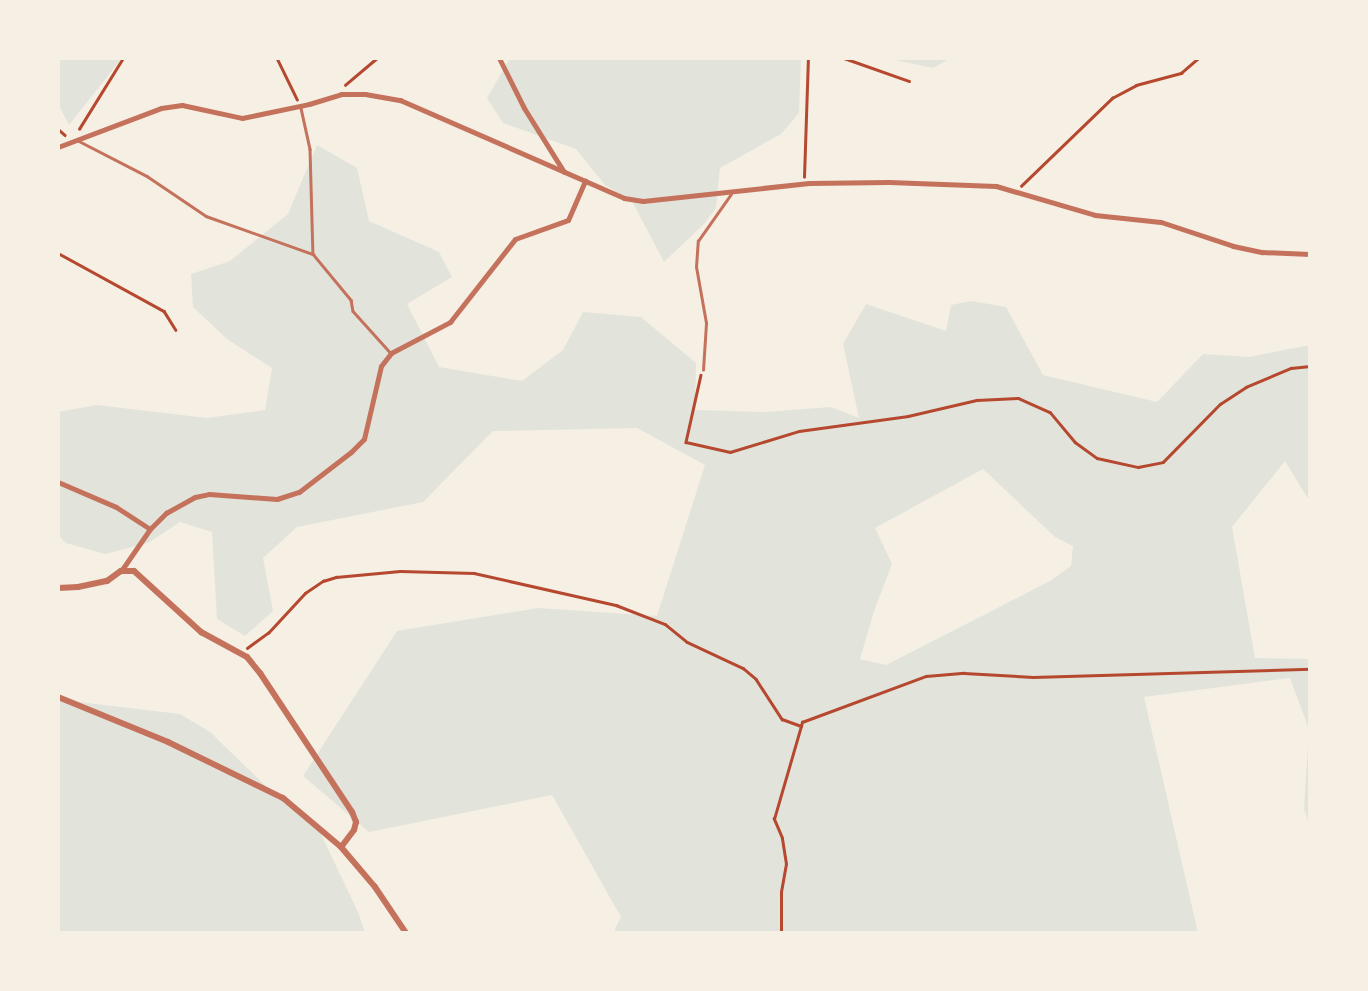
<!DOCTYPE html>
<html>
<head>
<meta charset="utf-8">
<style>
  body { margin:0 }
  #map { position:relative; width:1368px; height:991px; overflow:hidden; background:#f6efe4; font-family:Barlow,sans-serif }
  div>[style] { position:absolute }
  .green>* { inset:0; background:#e2e4dc }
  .path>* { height:2.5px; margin:-1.25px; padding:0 1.25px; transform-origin:1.25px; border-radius:1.25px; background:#b5482f }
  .service>* { height:2.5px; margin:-1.25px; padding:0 1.25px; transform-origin:1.25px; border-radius:1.25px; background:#c5725c }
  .minor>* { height:5px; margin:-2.5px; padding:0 2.5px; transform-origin:2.5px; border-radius:2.5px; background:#c5725c }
  .tertiary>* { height:6px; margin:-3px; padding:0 3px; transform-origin:3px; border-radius:3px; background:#c5725c }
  span { translate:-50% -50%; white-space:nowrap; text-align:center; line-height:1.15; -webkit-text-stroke:5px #f6efe4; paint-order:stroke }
  .frame { position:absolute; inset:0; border:60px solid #f6efe4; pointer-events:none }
</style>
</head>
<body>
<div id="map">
  <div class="green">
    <i style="clip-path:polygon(58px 58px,122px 58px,69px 125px,58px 104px)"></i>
    <i style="clip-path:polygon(510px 58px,801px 58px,799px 113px,781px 134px,720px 168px,716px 208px,705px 223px,664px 262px,632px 201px,605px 185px,576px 149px,503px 123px,487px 98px)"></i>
    <i style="clip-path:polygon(886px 58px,951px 58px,933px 68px)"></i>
    <i style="clip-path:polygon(evenodd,317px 145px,357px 168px,369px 221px,439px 252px,452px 277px,407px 304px,439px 367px,522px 381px,563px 350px,583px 312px,641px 317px,696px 363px,695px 410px,765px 412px,831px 407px,859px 418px,843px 344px,866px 304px,946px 331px,951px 305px,971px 301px,1006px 307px,1043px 375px,1157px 402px,1203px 354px,1249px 357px,1310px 345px,1310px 502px,1285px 461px,1232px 527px,1255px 658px,1310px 659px,1310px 827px,1304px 809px,1309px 729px,1290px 678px,1144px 697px,1198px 933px,613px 933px,621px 917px,552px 795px,369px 832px,303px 776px,397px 631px,538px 608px,657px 616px,705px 465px,637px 428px,493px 431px,423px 502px,297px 527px,263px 558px,273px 611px,245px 636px,217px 619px,212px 532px,180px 522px,148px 543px,105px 554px,66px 543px,58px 535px,58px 412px,97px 405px,207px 418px,265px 410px,272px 368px,227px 339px,193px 307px,191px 274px,230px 261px,288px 214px,317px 145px,983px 469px,1055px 537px,1073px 546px,1071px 566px,1050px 581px,886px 665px,860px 659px,874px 611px,892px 564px,875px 528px,983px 469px)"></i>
    <i style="clip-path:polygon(58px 694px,79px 702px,180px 714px,210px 732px,275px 795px,318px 828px,358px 912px,365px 933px,58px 933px)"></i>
  </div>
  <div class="path">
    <i style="left:277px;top:58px;width:46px;rotate:64deg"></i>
    <i style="left:844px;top:58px;width:69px;rotate:19.5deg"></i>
    <i style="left:345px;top:85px;width:42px;rotate:-40.2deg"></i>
    <i style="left:58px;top:129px;width:9px;rotate:41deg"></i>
    <i style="left:79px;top:129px;width:84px;rotate:-58.2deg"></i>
    <i style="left:804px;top:177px;width:119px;rotate:-88.1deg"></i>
    <i style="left:1021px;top:186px;width:127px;rotate:-44deg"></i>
    <i style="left:1112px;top:98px;width:27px;rotate:-28deg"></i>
    <i style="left:1136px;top:85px;width:47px;rotate:-14.9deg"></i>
    <i style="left:1181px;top:73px;width:23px;rotate:-41deg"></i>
    <i style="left:58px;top:253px;width:121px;rotate:28.7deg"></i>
    <i style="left:164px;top:311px;width:22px;rotate:58deg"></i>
    <i style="left:701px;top:375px;width:69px;rotate:102.6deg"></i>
    <i style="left:686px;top:442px;width:45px;rotate:12.8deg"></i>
    <i style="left:730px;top:452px;width:72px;rotate:-16.9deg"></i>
    <i style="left:799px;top:431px;width:110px;rotate:-7.8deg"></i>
    <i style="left:908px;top:416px;width:71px;rotate:-13.1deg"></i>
    <i style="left:977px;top:400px;width:41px;rotate:-2.8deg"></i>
    <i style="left:1018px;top:398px;width:35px;rotate:24deg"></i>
    <i style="left:1050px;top:412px;width:39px;rotate:50deg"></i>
    <i style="left:1075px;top:442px;width:27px;rotate:36deg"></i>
    <i style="left:1097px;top:458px;width:42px;rotate:12.4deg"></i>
    <i style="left:1138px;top:467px;width:25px;rotate:-11deg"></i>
    <i style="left:1163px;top:462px;width:81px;rotate:-45.5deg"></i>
    <i style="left:1220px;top:404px;width:31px;rotate:-33deg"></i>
    <i style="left:1246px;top:387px;width:49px;rotate:-22.9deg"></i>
    <i style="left:1291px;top:368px;width:19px;rotate:-6deg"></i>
    <i style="left:247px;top:648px;width:26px;rotate:-36deg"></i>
    <i style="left:268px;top:633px;width:54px;rotate:-47.2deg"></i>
    <i style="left:305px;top:593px;width:22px;rotate:-34deg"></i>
    <i style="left:323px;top:581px;width:14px;rotate:-17deg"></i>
    <i style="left:336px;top:577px;width:64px;rotate:-5.4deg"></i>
    <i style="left:400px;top:571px;width:74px;rotate:1.5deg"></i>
    <i style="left:474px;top:573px;width:146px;rotate:12.7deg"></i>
    <i style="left:616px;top:605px;width:53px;rotate:21.2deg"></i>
    <i style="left:665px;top:624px;width:28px;rotate:39deg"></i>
    <i style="left:687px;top:642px;width:62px;rotate:24.9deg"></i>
    <i style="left:743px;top:668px;width:17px;rotate:40deg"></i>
    <i style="left:756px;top:679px;width:48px;rotate:57deg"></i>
    <i style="left:782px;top:719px;width:20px;rotate:20deg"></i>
    <i style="left:801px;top:726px;width:4px;rotate:-76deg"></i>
    <i style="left:802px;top:722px;width:132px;rotate:-20.4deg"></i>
    <i style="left:926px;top:676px;width:38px;rotate:-5deg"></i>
    <i style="left:964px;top:673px;width:69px;rotate:3.3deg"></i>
    <i style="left:1033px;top:677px;width:277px;rotate:-1.7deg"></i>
    <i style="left:781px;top:933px;width:41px;rotate:-90deg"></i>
    <i style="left:781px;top:892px;width:28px;rotate:-80deg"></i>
    <i style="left:786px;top:864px;width:26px;rotate:-99deg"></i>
    <i style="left:782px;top:838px;width:21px;rotate:-113deg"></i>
    <i style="left:774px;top:819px;width:97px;rotate:-73.8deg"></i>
  </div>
  <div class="service">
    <i style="left:301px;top:108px;width:42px;rotate:77.6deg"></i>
    <i style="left:310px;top:149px;width:105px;rotate:88.4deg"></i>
    <i style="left:77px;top:140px;width:79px;rotate:27.2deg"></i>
    <i style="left:147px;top:176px;width:71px;rotate:34.1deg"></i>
    <i style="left:206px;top:216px;width:114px;rotate:19.6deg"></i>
    <i style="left:313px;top:254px;width:60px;rotate:50.4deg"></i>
    <i style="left:351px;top:300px;width:11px;rotate:80deg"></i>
    <i style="left:353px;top:311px;width:54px;rotate:48deg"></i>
    <i style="left:703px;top:370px;width:47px;rotate:-86.3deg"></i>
    <i style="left:706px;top:323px;width:57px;rotate:-100.1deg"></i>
    <i style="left:696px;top:267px;width:26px;rotate:-86deg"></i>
    <i style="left:698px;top:241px;width:57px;rotate:-54.9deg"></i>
  </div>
  <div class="minor">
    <i style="left:499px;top:58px;width:56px;rotate:63.4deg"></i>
    <i style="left:524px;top:108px;width:75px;rotate:58deg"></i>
    <i style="left:58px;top:147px;width:110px;rotate:-20.7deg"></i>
    <i style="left:161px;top:108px;width:21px;rotate:-8deg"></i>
    <i style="left:182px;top:105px;width:61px;rotate:12.2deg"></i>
    <i style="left:242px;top:118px;width:68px;rotate:-11.8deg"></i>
    <i style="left:309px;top:104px;width:34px;rotate:-17deg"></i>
    <i style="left:341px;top:94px;width:24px"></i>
    <i style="left:365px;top:94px;width:36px;rotate:10deg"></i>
    <i style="left:400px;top:100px;width:244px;rotate:23.6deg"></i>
    <i style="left:624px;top:198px;width:19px;rotate:9deg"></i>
    <i style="left:643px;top:201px;width:167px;rotate:-6.2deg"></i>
    <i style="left:809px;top:183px;width:80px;rotate:-0.7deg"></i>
    <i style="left:889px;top:182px;width:107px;rotate:2.1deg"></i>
    <i style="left:996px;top:186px;width:103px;rotate:16.3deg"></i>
    <i style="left:1095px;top:215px;width:66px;rotate:6.1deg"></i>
    <i style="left:1161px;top:222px;width:76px;rotate:18.4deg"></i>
    <i style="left:1233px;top:246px;width:30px;rotate:12deg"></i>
    <i style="left:1262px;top:252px;width:48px;rotate:2.4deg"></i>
    <i style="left:58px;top:482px;width:63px;rotate:23.3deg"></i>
    <i style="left:116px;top:507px;width:40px;rotate:32.9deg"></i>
    <i style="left:121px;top:571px;width:51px;rotate:-55.4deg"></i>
    <i style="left:150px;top:529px;width:23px;rotate:-45deg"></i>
    <i style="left:166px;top:513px;width:33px;rotate:-29deg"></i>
    <i style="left:195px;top:497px;width:14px;rotate:-12deg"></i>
    <i style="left:209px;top:494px;width:68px;rotate:4.2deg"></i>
    <i style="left:277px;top:499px;width:23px;rotate:-18deg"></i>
    <i style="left:299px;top:492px;width:66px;rotate:-37.6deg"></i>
    <i style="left:351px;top:452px;width:18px;rotate:-45deg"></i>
    <i style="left:364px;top:439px;width:75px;rotate:-76.9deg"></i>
    <i style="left:381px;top:366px;width:16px;rotate:-52deg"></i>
    <i style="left:391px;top:353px;width:67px;rotate:-27.7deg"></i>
    <i style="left:450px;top:322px;width:105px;rotate:-51.9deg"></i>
    <i style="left:515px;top:239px;width:56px;rotate:-19.7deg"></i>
    <i style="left:568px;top:220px;width:43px;rotate:-66.4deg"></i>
  </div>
  <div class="tertiary">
    <i style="left:58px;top:588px;width:20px;rotate:-3deg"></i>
    <i style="left:78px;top:587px;width:30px;rotate:-12deg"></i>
    <i style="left:107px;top:581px;width:17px;rotate:-36deg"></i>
    <i style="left:121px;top:571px;width:13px"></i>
    <i style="left:134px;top:571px;width:91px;rotate:42.3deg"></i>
    <i style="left:201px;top:632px;width:52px;rotate:28.5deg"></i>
    <i style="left:247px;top:657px;width:21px;rotate:51deg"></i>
    <i style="left:260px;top:673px;width:167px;rotate:56.5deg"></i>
    <i style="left:352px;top:812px;width:11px;rotate:68deg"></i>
    <i style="left:356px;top:822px;width:8px;rotate:104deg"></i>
    <i style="left:354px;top:830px;width:21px;rotate:127deg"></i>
    <i style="left:58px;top:697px;width:119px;rotate:22.2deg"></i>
    <i style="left:168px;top:742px;width:128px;rotate:26deg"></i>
    <i style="left:283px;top:798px;width:76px;rotate:40.2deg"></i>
    <i style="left:341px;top:847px;width:52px;rotate:49.6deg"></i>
    <i style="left:375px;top:887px;width:55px;rotate:56deg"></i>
  </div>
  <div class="frame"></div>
</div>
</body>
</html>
